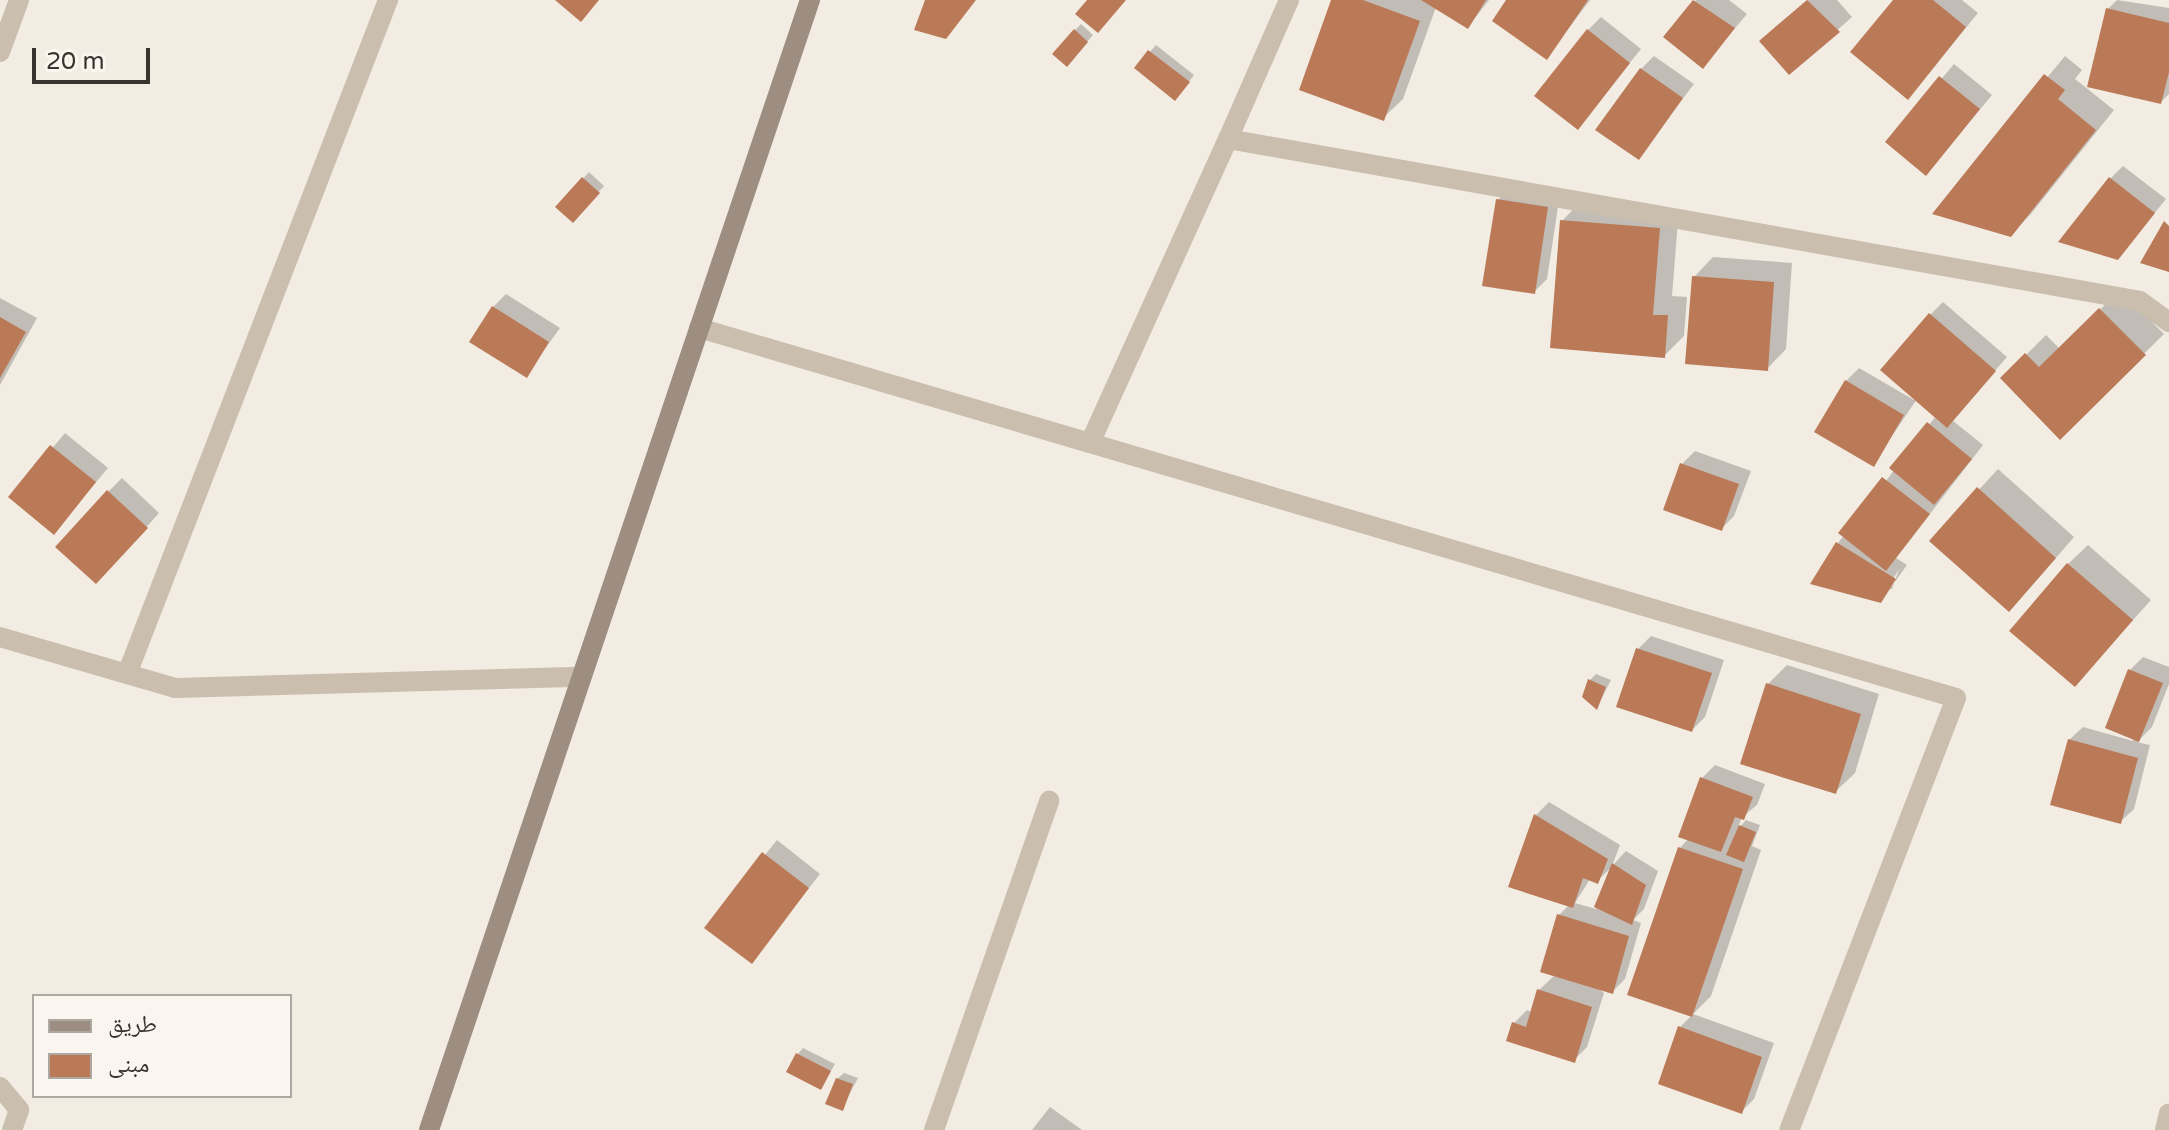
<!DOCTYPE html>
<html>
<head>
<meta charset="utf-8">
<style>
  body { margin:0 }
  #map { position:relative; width:2169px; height:1130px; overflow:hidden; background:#f2ece3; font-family:"Varela Round","Noto Naskh Arabic",sans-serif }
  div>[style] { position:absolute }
  .shadow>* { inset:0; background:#0003 }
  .building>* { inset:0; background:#bb7a57 }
  .street>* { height:20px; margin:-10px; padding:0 10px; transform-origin:10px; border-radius:10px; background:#cabeaf }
  .secondary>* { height:20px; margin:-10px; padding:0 10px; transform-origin:10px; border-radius:10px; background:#9d8e81 }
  span { translate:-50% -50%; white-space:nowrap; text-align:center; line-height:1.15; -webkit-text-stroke:6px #faf6ef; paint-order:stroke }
  .legend { position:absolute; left:32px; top:994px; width:260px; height:104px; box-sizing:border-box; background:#faf6ef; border:2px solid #ada8a1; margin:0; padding:10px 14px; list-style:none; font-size:24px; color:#39322d }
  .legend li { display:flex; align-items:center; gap:16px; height:40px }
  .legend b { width:40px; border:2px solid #ada8a1 }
  .scale { position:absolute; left:32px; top:48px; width:118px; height:36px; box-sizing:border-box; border:4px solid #39322d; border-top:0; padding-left:10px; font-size:24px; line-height:28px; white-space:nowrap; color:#39322d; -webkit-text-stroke:6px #faf6ef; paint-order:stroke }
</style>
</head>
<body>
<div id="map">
  <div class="shadow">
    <i style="clip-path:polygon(1333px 0,1489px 0,1468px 27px,1436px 7px,1403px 99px,1383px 118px)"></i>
    <i style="clip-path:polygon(1509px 0,1590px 0,1547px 57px)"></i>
    <i style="clip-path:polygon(1696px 0,1729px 0,1747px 14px,1702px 67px,1666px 37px)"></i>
    <i style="clip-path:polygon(1808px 0,1837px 0,1852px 17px,1789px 73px,1774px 28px)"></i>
    <i style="clip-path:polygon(1896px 0,1962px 0,1978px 13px,1920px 84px)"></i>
    <i style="clip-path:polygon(2117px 0,2169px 8px,2169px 94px,2161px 102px,2108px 9px)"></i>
    <i style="clip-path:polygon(1601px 17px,1641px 49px,1577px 128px,1588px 30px)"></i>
    <i style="clip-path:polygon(1081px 24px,1093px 35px,1073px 58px,1075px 30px)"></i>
    <i style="clip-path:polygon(1156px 45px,1194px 75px,1181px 92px,1136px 68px)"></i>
    <i style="clip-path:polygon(1654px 56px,1694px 84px,1638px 158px,1641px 69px)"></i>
    <i style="clip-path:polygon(2065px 56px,2082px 70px,2075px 79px,2114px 110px,2030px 215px,2011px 234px,1935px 213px)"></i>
    <i style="clip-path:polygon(1954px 64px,1992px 95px,1938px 160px,1888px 142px)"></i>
    <i style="clip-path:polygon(2123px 166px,2166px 199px,2118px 258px,2110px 179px)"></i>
    <i style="clip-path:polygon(589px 172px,604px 186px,573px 220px,558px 207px)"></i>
    <i style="clip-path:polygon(1511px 186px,1560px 194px,1547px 279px,1534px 292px,1498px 200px)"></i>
    <i style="clip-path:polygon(1581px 201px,1679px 209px,1672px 296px,1687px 297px,1684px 336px,1664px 356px,1562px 221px)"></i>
    <i style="clip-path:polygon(1713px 257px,1792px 263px,1786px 349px,1767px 369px,1694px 277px)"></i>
    <i style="clip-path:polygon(2120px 290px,2164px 334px,2060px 437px,2003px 378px,2046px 335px,2060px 349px)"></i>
    <i style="clip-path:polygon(506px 294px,560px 328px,526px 375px,493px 307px)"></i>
    <i style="clip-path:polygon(0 298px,37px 318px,0 385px)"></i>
    <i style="clip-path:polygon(evenodd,1943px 302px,2007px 357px,1952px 420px,1983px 445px,1896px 558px,1907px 565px,1881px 601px,1838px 543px,1936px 416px,1917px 399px,1873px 464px,1846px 381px,1859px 368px,1914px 400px,1930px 315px,1943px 302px,1899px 569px,1892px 589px,1887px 589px,1899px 569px)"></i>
    <i style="clip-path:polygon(65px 433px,108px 468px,54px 532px,11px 497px)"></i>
    <i style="clip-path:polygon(1695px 451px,1751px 471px,1734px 516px,1721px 529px,1682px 464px)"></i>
    <i style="clip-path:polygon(1998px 469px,2074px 537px,2028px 590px,1932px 541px)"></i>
    <i style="clip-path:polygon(122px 478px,159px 513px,109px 569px,109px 491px)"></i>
    <i style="clip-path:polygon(2088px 545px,2151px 600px,2075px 685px,2068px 564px)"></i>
    <i style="clip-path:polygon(1651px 636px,1724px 660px,1705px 717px,1692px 730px,1638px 649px)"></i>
    <i style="clip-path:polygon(2143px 657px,2169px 667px,2169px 684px,2152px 727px,2137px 742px,2150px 745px,2134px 809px,2120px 822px,2069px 740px,2083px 727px,2133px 741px,2130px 670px)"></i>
    <i style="clip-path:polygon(1787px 665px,1879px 694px,1855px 773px,1835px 792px,1768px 684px)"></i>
    <i style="clip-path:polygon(1596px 674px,1611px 680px,1597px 707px,1590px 680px)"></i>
    <i style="clip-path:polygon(1715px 765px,1765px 784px,1757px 805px,1742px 817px,1737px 830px,1746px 820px,1760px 825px,1752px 846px,1761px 850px,1711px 996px,1693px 1014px,1774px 1043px,1754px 1099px,1741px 1112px,1680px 1027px,1692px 1015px,1680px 848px,1689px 838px,1702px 778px)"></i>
    <i style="clip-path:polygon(evenodd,1549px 802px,1620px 845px,1612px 866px,1626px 851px,1658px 871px,1644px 909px,1633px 920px,1641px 923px,1625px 979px,1612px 992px,1597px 987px,1604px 993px,1587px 1047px,1574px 1060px,1514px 1023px,1527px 1010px,1532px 1012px,1539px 990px,1555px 975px,1559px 915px,1569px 905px,1536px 815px,1549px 802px,1613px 866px,1596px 909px,1575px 903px,1590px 879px,1597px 881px,1613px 866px)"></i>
    <i style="clip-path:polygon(777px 840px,820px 874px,751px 961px,707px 928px)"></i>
    <i style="clip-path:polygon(803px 1048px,835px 1064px,821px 1088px,797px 1055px)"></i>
    <i style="clip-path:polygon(844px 1073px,858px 1078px,842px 1108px,837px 1079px)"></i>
    <i style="clip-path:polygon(1050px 1107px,1082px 1130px,1032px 1130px)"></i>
  </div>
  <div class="building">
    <i style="clip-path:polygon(555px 0,599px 0,581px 22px)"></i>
    <i style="clip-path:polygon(925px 0,976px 0,946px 39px,914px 30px)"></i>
    <i style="clip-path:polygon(1087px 0,1126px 0,1098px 33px,1075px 14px)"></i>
    <i style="clip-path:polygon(1331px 0,1363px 0,1420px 21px,1384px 121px,1299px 90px)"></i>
    <i style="clip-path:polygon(1421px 0,1486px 0,1468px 29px)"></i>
    <i style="clip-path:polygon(1506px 0,1588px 0,1547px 60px,1492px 21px)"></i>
    <i style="clip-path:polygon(1693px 0,1735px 28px,1703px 69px,1663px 37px)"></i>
    <i style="clip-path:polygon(1807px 0,1840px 32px,1789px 75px,1759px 41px)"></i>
    <i style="clip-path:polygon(1893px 0,1933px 0,1966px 27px,1908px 100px,1850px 52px)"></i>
    <i style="clip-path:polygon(2106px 8px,2169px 23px,2169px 72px,2161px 104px,2087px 87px)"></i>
    <i style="clip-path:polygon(1074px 29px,1088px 42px,1067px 67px,1052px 54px)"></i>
    <i style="clip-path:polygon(1587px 29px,1630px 63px,1578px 130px,1534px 96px)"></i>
    <i style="clip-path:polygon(1148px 50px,1190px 82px,1175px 101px,1134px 68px)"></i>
    <i style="clip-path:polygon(1640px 68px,1683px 98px,1639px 160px,1595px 130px)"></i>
    <i style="clip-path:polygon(2044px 74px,2065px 90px,2058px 99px,2096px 130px,2011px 237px,1932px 214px)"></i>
    <i style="clip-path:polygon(1939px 76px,1980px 109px,1926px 176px,1885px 142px)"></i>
    <i style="clip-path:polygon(582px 177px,600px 193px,573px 223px,555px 207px)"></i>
    <i style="clip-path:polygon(2109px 177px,2155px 213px,2118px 260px,2058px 242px)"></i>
    <i style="clip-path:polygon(1496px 199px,1548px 207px,1535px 294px,1482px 286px)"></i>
    <i style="clip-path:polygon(1560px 220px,1660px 228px,1653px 315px,1668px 315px,1665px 358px,1550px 348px)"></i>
    <i style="clip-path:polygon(2164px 221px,2169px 226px,2169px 272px,2140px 263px)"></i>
    <i style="clip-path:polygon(1692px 276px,1774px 282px,1768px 371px,1685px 364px)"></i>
    <i style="clip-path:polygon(492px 306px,549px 342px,527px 378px,469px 342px)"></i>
    <i style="clip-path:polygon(2099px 308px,2146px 355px,2060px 440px,2000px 378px,2025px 353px,2039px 367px)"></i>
    <i style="clip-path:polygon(1929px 313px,1996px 371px,1947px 428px,1880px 370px)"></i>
    <i style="clip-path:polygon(0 317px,26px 332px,0 378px)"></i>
    <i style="clip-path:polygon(1845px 380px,1904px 415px,1874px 467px,1814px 432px)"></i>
    <i style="clip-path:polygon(1927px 422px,1972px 459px,1934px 505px,1889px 468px)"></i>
    <i style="clip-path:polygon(50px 445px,96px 482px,54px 535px,8px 497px)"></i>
    <i style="clip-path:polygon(1680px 463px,1739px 484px,1722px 531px,1663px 510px)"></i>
    <i style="clip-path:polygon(1882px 477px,1930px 514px,1886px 571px,1838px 533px)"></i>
    <i style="clip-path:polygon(1977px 487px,2056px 558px,2009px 612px,1929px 541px)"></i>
    <i style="clip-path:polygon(107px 490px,148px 528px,96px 584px,55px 547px)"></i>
    <i style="clip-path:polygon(1836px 542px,1896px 579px,1881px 603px,1810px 584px)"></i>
    <i style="clip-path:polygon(2067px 563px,2133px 620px,2075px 687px,2009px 631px)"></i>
    <i style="clip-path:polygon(1636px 648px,1712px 673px,1692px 732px,1616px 707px)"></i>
    <i style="clip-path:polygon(2128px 669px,2163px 683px,2139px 742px,2105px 728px)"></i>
    <i style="clip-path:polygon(1588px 679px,1606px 687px,1597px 710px,1582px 697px)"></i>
    <i style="clip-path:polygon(1766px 683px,1861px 714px,1836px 794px,1740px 764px)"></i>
    <i style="clip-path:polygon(2068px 739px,2138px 758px,2121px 824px,2050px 805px)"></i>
    <i style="clip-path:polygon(1700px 777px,1753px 797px,1744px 820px,1735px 817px,1721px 852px,1678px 837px)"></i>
    <i style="clip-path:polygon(1534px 814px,1608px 859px,1598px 884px,1583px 878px,1573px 908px,1508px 887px)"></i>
    <i style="clip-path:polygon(1739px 825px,1756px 832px,1744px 862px,1726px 855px)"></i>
    <i style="clip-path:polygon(1678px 847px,1743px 869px,1692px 1017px,1627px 995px)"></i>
    <i style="clip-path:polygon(762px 852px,809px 888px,752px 964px,704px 928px)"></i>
    <i style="clip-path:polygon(1612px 863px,1646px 885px,1632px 925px,1594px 907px)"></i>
    <i style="clip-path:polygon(1557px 914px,1629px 936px,1613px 994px,1540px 972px)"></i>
    <i style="clip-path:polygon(1537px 989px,1592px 1007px,1575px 1063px,1506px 1041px,1512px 1022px,1526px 1027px)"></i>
    <i style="clip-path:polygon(1678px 1026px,1762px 1057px,1742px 1114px,1658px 1084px)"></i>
    <i style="clip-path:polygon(796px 1053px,831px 1071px,821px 1090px,786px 1072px)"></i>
    <i style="clip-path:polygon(836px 1078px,853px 1084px,843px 1111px,825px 1104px)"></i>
  </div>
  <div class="street">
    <i style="left:1289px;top:0;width:152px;rotate:113.7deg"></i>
    <i style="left:1228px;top:139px;width:926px;rotate:10.07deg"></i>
    <i style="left:2140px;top:301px;width:36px;rotate:36deg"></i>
    <i style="left:0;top:52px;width:55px;rotate:-69.9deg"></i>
    <i style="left:699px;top:328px;width:1310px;rotate:16.4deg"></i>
    <i style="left:1956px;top:698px;width:463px;rotate:111.1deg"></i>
    <i style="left:1090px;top:443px;width:334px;rotate:-65.6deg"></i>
    <i style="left:0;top:637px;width:183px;rotate:16.2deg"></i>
    <i style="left:176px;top:688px;width:405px;rotate:-1.6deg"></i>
    <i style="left:127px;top:674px;width:723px;rotate:-68.83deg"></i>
    <i style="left:0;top:1087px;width:30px;rotate:50deg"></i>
    <i style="left:19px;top:1110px;width:21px;rotate:109deg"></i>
    <i style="left:934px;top:1130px;width:349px;rotate:-70.7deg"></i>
    <i style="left:2165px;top:1130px;width:17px;rotate:-77deg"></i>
  </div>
  <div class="secondary">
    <i style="left:429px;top:1130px;width:1193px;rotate:-71.37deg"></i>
  </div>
  <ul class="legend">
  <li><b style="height:10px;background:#9d8e81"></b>طريق</li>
  <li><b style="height:22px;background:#bb7a57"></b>مبنى</li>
  </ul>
  <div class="scale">20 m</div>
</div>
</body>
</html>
